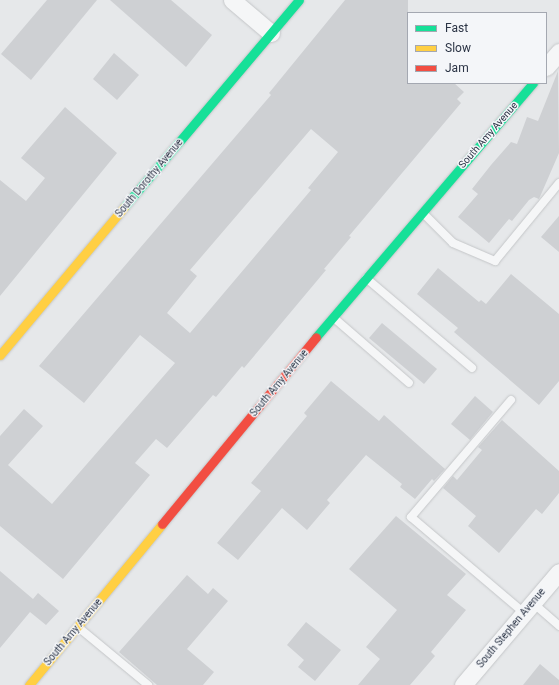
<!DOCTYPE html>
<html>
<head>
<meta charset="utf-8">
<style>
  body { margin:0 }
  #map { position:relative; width:559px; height:685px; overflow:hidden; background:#e6e8ea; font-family:Roboto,sans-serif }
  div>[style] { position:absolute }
  .building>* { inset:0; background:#ced0d3 }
  .roads { filter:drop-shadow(0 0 1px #c4c6c8) drop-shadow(0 0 1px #c4c6c8) }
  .lane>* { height:8px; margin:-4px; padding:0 4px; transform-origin:4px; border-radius:4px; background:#f5f6f7 }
  .street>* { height:17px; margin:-8.5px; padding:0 8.5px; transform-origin:8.5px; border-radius:8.5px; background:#f5f6f7 }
  .fast>* { height:9px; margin:-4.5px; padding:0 4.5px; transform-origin:4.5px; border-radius:4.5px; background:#16e098 }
  .slow>* { height:9px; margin:-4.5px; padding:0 4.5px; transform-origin:4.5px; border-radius:4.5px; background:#ffcf43 }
  .jam>* { height:9px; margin:-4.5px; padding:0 4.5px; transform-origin:4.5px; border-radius:4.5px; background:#f24e42 }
  span { translate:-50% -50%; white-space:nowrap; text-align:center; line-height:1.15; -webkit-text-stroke:3px #f4f6f9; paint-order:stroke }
  .street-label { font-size:10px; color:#2b3445 }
  .legend { position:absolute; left:407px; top:12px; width:140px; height:72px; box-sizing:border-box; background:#f4f6f9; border:1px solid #a4a8b1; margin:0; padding:5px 7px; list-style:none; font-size:12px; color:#2b3445 }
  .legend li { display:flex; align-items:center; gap:8px; height:20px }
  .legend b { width:20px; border:1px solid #a4a8b1 }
</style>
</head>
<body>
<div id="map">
  <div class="building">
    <i style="clip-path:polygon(47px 0,97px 0,31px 80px,1px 54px)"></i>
    <i style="clip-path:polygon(110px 0,171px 0,212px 35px,186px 67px)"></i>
    <i style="clip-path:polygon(evenodd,345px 0,408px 0,408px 83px,454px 83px,464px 92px,457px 99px,461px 103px,349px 236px,351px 237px,324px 269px,326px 270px,244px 368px,242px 366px,216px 397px,213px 395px,167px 448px,156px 439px,135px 463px,150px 475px,63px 579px,0 526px,0 436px,24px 409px,43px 426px,8px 465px,52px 504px,175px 363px,140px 335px,84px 403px,39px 366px,271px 95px,269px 93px,345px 0,311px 129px,338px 152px,308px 188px,311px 190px,190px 333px,167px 313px,197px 276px,190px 270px,311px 129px)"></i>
    <i style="clip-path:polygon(114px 53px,139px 75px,117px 100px,93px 79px)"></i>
    <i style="clip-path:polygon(558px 71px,559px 153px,539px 199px,534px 197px,529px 200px,512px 221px,509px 219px,489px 243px,458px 217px,478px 194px,472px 189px,491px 165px,511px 142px,517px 144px,527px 117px,538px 121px)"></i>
    <i style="clip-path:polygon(65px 107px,117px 153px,0 296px,0 180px,26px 201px,45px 178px,21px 158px)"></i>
    <i style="clip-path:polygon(559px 216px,559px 252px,541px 237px)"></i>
    <i style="clip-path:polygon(438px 268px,479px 302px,481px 300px,486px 304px,511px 274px,559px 314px,559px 381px,539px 405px,454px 332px,458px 328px,417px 294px)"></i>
    <i style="clip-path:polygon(382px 323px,437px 369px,424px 384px,369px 338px)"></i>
    <i style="clip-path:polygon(331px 381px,379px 421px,384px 415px,445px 469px,434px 481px,432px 479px,415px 499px,400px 487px,402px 484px,366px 455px,327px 500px,330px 503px,307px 530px,282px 508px,238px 560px,217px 543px,261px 491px,251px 483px,307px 416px,304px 413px)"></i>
    <i style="clip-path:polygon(475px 396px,493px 412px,470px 440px,451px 424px)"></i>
    <i style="clip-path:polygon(502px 420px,559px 471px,559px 493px,542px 514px,536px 509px,499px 553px,468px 526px,476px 516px,443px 488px,453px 476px,457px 480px,482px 450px,478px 447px)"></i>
    <i style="clip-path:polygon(396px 516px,466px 574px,447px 595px,466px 610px,431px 652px,435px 656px,410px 685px,358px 685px,380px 659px,366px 647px,397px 610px,349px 569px)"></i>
    <i style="clip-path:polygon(0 571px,33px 599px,38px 593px,59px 611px,46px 625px,30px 612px,0 648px)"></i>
    <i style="clip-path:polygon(187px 575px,208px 594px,213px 588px,228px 601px,187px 649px,214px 672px,203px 685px,157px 685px,119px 652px)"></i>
    <i style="clip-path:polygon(306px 622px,341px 650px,315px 681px,298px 667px,304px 660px,287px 645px)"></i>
    <i style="clip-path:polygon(540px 664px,559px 680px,559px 685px,523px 685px)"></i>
  </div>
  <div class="roads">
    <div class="lane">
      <i style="left:423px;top:213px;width:42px;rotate:45deg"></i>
      <i style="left:453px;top:243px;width:46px;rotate:23.2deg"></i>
      <i style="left:495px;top:261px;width:101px;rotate:-50.6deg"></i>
      <i style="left:366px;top:278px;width:139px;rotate:40.3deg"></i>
      <i style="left:334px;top:318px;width:99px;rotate:40.9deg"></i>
      <i style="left:511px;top:400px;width:154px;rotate:130.5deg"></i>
      <i style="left:411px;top:517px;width:148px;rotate:40.3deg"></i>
      <i style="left:533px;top:603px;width:35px;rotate:41deg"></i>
      <i style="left:78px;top:627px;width:91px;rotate:39.6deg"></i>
    </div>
    <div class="street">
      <i style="left:232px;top:0;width:51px;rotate:40.2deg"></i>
      <i style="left:546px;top:67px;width:20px;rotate:-49deg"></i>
      <i style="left:463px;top:685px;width:148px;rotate:-49.7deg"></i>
    </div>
    <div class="fast">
      <i style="left:124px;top:207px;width:271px;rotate:-49.8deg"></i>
      <i style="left:316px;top:337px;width:334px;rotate:-49.5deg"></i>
    </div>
    <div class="slow">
      <i style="left:0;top:355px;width:193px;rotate:-50deg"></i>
      <i style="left:29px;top:685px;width:209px;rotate:-50.4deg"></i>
    </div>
    <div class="jam">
      <i style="left:162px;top:524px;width:242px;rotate:-50.5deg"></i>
    </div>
  </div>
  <div class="street-label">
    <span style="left:488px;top:135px;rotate:-49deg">South Amy Avenue</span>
    <span style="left:149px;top:178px;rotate:-50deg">South Dorothy Avenue</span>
    <span style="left:279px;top:383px;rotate:-50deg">South Amy Avenue</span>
    <span style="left:511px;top:628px;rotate:-50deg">South Stephen Avenue</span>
    <span style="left:73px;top:632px;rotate:-50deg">South Amy Avenue</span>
  </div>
  <ul class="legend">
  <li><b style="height:5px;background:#16e098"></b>Fast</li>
  <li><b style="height:5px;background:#ffcf43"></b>Slow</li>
  <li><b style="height:5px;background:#f24e42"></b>Jam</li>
  </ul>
</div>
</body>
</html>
